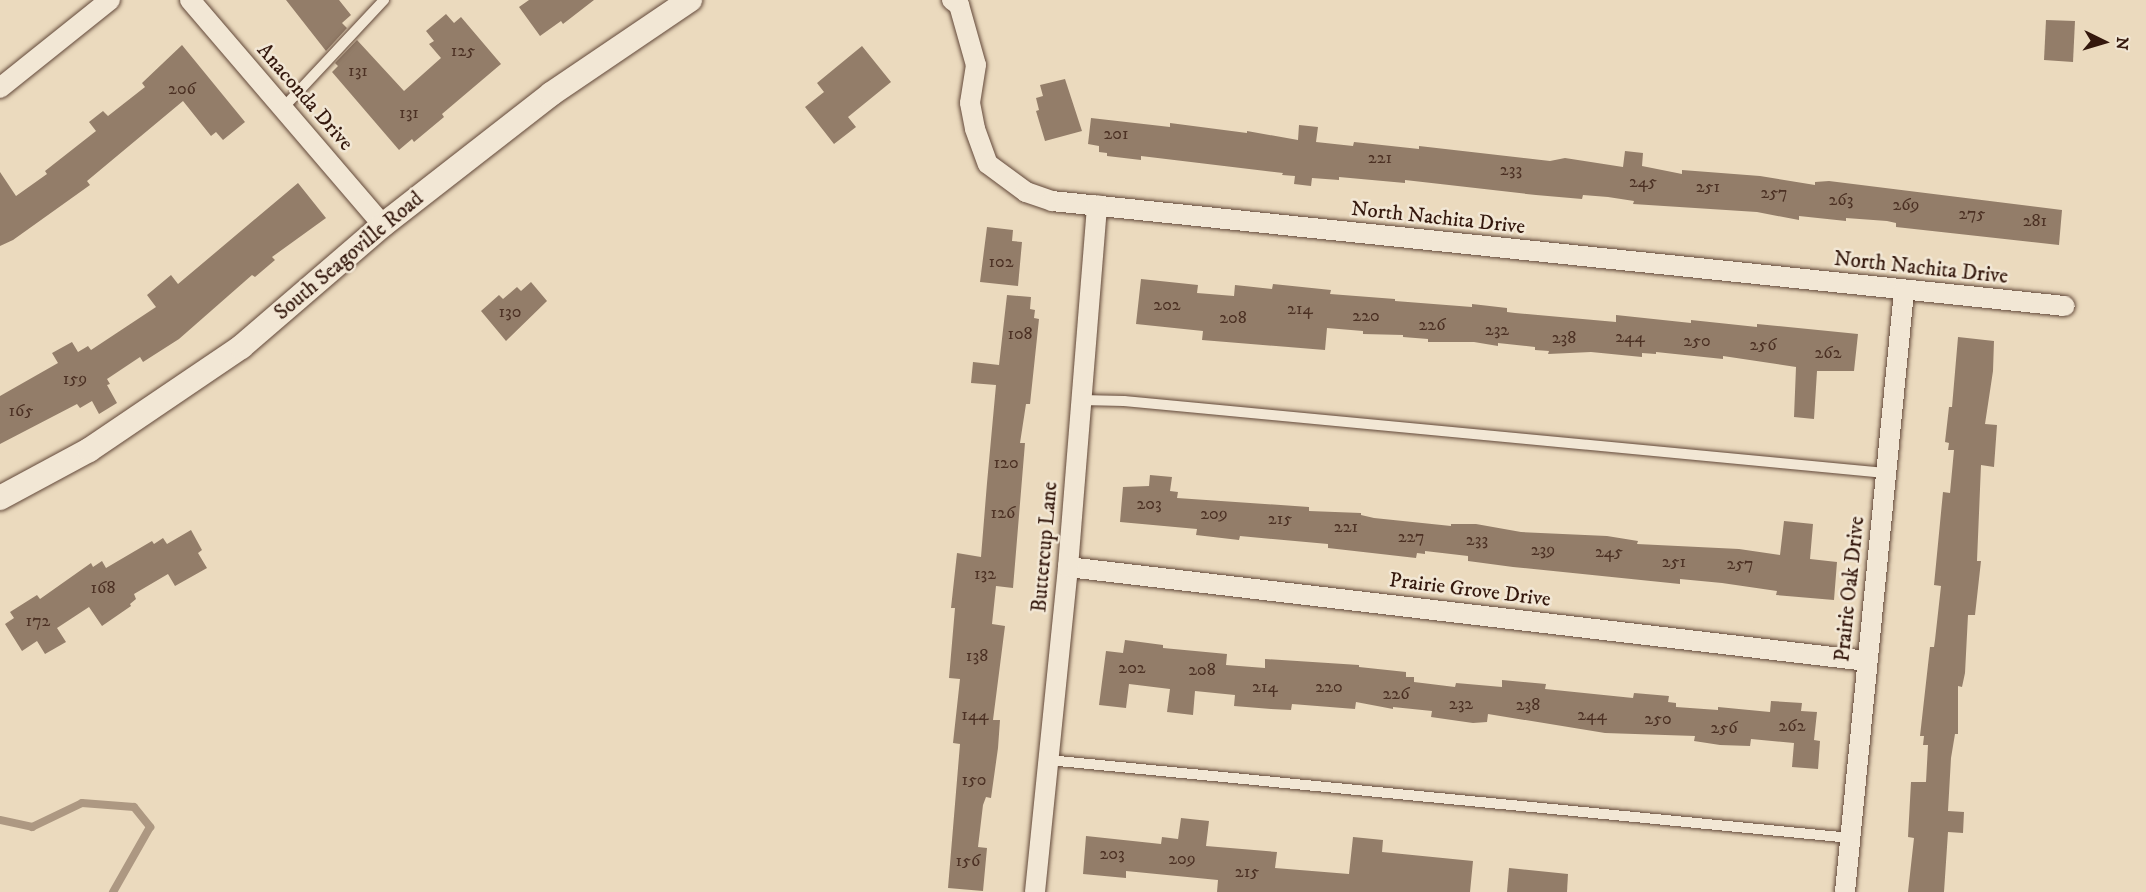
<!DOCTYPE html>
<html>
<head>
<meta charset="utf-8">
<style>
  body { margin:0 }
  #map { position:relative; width:2146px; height:892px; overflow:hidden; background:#ebdabe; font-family:"IM FELL DW Pica",serif }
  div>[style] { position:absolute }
  .stream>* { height:8px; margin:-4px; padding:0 4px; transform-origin:4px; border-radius:4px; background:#ad9882 }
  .building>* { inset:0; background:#937d69 }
  .roads { filter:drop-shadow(0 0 2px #624839) drop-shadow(0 0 2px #624839) }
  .service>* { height:10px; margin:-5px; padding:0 5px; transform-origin:5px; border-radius:5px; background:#f2e7d5 }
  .minor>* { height:20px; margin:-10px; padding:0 10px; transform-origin:10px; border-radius:10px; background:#f2e7d5 }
  .tertiary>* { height:24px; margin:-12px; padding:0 12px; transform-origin:12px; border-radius:12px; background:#f2e7d5 }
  span { translate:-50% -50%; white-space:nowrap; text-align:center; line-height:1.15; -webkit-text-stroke:5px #f2e7d5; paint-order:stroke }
  .number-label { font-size:18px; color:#4c3124 }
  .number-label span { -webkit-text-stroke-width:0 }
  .street-label { font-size:21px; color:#34180d }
  .north { position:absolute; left:2074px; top:12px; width:60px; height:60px; -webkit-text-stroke:4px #f2e7d5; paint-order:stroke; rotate:95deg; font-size:16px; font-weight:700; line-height:24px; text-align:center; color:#34180d }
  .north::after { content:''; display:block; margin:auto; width:21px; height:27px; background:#34180d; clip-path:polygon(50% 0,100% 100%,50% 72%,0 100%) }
</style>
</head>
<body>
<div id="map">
  <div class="stream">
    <i style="left:0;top:820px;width:33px;rotate:12deg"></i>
    <i style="left:32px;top:827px;width:55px;rotate:-25.6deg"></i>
    <i style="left:82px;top:803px;width:52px;rotate:4.4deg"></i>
    <i style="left:134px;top:807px;width:26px;rotate:51deg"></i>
    <i style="left:150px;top:827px;width:75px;rotate:119.6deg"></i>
  </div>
  <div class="building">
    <i style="clip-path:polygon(286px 0,339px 0,351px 15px,342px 23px,347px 28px,326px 51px)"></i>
    <i style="clip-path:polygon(529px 0,594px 0,563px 24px,561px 21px,540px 36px,519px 7px)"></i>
    <i style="clip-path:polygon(446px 14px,454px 23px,461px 17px,501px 64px,442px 114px,444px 117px,414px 142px,412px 139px,399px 150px,332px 72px,338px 66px,335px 63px,357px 40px,404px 91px,441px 58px,429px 44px,434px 41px,426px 31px)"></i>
    <i style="clip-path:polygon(2046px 20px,2075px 21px,2073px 62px,2044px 60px)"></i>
    <i style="clip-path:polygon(182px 45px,245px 122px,223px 140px,216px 132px,211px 136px,183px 101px,87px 181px,90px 185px,13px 240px,0 246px,0 172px,16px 196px,47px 174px,45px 171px,96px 131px,89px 122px,103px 111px,108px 116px,145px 87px,142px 83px)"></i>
    <i style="clip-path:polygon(862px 46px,891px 82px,848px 117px,856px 127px,834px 144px,805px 107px,824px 92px,817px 83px)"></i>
    <i style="clip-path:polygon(1065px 79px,1082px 131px,1045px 141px,1036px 111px,1039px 110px,1036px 98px,1043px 96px,1040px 85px)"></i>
    <i style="clip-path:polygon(1091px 118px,1170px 127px,1170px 123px,1247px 133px,1247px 131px,1298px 140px,1299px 125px,1318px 127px,1316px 142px,1353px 146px,1354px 142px,1419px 149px,1419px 146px,1550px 161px,1565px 158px,1623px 167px,1625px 151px,1643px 153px,1642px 166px,1682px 174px,1682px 170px,1760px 176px,1815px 185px,1815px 182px,1829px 181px,2062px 210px,2059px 245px,1896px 227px,1896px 223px,1887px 221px,1846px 218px,1846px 221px,1799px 216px,1799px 220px,1757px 212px,1633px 204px,1634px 201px,1608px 197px,1583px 195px,1582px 199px,1536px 195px,1405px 180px,1405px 183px,1339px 177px,1339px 180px,1312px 178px,1311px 186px,1294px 184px,1295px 176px,1282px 175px,1283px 173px,1141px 156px,1141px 160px,1107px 156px,1107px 153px,1099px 152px,1099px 146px,1088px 144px)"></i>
    <i style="clip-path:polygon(298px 183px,326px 218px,272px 257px,275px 260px,255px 277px,252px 275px,179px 339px,143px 362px,140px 357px,107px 379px,110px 384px,107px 385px,117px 403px,99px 414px,92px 401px,80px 408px,77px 404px,0 444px,0 396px,58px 363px,52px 353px,72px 342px,78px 352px,88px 346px,91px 350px,156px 307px,147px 295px,171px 275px,178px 284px)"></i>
    <i style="clip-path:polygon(987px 227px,1013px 230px,1012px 241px,1022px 242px,1018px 286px,980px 282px)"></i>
    <i style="clip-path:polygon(1141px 279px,1198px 285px,1197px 293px,1234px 296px,1235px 285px,1272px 289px,1273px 284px,1331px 290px,1330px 294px,1395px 299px,1395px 301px,1472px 307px,1472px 304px,1507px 308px,1507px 312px,1515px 313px,1616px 322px,1616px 315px,1691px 323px,1691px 320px,1757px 327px,1757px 324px,1858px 334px,1854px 371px,1817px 371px,1814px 419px,1794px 417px,1796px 367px,1723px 356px,1723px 359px,1656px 352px,1656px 354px,1642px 353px,1642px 357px,1591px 352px,1548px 354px,1549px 351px,1535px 350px,1535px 347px,1498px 343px,1498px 346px,1474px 342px,1428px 342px,1428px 339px,1403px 337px,1403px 335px,1363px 334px,1363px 331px,1327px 328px,1325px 350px,1202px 340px,1203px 331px,1136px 324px)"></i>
    <i style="clip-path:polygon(531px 282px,547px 301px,506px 341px,481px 311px,499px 295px,503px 299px,517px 287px,521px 291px)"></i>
    <i style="clip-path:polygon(1007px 295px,1031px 297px,1030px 309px,1035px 310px,1034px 318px,1039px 319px,1030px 404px,1026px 404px,1020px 443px,1025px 443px,1013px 588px,996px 586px,992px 624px,1005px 626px,993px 720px,1000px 720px,998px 748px,991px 798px,986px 797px,983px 805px,978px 847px,987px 848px,983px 891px,948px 888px,960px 744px,953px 743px,960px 679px,949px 678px,955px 608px,951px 608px,957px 553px,981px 557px,987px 483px,996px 385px,971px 383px,973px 362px,999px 365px)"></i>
    <i style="clip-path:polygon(1958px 337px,1994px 341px,1993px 371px,1985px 424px,1997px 425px,1994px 467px,1981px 465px,1977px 561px,1981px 561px,1975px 615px,1968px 615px,1965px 673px,1962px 687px,1958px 686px,1958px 734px,1955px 734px,1951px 758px,1948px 811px,1964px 812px,1963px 833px,1948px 832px,1944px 892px,1908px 892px,1914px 838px,1908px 837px,1911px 782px,1926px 782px,1928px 745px,1923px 745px,1924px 736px,1920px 736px,1930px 647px,1934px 647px,1935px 640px,1941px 586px,1934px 585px,1943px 492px,1950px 493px,1954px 450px,1948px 450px,1949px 443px,1945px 442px,1949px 407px,1952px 407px)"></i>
    <i style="clip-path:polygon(1150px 475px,1172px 477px,1170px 491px,1178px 492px,1177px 498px,1309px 507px,1309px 511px,1361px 513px,1361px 515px,1374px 518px,1451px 526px,1451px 524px,1476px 524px,1521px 532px,1607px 536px,1638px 541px,1637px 544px,1739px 549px,1780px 555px,1784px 521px,1813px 524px,1810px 559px,1837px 562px,1834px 600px,1776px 595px,1777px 591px,1722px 583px,1680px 579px,1680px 584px,1513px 567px,1468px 561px,1468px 556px,1425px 551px,1425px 554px,1417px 553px,1416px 558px,1328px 548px,1328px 544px,1240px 536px,1239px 540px,1196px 535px,1197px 529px,1120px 522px,1123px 487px,1149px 486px)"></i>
    <i style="clip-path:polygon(191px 530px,202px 550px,198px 553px,207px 568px,175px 586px,168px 574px,134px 594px,136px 599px,130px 604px,131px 606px,102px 626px,89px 607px,57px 628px,66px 642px,45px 654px,37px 641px,22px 651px,5px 624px,14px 618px,10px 612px,37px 595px,40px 599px,91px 563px,93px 567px,102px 561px,106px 568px,152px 541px,154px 544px,163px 538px,167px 544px)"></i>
    <i style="clip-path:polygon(1125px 640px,1163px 645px,1163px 648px,1227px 654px,1226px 665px,1265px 668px,1265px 659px,1359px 665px,1359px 667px,1406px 672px,1406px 677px,1414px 677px,1414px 682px,1455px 687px,1456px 683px,1502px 687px,1502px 680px,1546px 684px,1545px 689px,1633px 698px,1634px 693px,1669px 696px,1668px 702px,1676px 703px,1676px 707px,1718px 710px,1718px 707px,1770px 712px,1771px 701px,1802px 703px,1801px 711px,1817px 712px,1814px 740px,1820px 741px,1818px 769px,1792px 767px,1794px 743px,1751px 739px,1750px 746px,1720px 745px,1694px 741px,1695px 736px,1605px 733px,1488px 714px,1487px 722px,1473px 723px,1431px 717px,1432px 711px,1393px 707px,1393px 709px,1356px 702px,1355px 709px,1292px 704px,1291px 710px,1271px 709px,1234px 706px,1235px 695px,1195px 691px,1193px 715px,1167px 712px,1170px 689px,1129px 684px,1126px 708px,1099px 705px,1106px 651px,1123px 653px)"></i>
    <i style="clip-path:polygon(1181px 818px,1209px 821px,1206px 846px,1277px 852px,1275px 868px,1349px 874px,1353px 837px,1383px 840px,1382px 852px,1473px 861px,1470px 892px,1217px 892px,1218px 880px,1126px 871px,1126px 878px,1083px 874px,1086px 836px,1161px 844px,1162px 837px,1178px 839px)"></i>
    <i style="clip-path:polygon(1509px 868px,1568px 874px,1567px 892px,1507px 892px)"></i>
  </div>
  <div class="roads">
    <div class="service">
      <i style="left:283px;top:108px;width:148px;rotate:-46.9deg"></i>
      <i style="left:1081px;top:400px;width:43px;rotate:1.3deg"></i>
      <i style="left:1124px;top:401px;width:765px;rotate:5.4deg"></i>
      <i style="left:1048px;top:760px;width:806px;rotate:5.55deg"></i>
    </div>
    <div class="minor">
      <i style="left:190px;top:0;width:296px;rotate:49.4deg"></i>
      <i style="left:952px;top:0;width:9px;rotate:36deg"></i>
      <i style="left:959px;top:5px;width:62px;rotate:74.2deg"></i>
      <i style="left:976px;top:65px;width:38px;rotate:99deg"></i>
      <i style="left:970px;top:103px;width:26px;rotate:79deg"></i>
      <i style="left:975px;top:129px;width:37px;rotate:70deg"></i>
      <i style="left:988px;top:164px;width:47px;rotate:36.4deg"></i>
      <i style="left:1026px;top:192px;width:28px;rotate:19deg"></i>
      <i style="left:1052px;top:201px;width:1018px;rotate:5.92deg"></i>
      <i style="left:0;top:88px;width:141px;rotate:-38.7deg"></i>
      <i style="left:1068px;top:567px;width:805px;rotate:6.71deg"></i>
      <i style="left:1035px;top:892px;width:327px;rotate:-84.2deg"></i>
      <i style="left:1068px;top:567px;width:363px;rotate:-85.4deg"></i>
      <i style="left:1845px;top:892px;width:604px;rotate:-84.39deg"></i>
    </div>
    <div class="tertiary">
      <i style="left:0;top:498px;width:101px;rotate:-28.3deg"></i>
      <i style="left:89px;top:450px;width:184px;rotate:-34.1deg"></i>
      <i style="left:241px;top:347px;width:187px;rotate:-40.7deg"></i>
      <i style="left:383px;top:225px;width:213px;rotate:-37.9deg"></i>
      <i style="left:551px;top:94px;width:168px;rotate:-34.1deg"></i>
    </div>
  </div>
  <div class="number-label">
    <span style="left:463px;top:51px">125</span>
    <span style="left:358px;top:71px">131</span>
    <span style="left:182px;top:89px">206</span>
    <span style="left:409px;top:113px">131</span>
    <span style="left:1116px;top:134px">201</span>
    <span style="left:1380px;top:158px">221</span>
    <span style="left:1511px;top:170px">233</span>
    <span style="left:1643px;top:182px">245</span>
    <span style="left:1708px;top:187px">251</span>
    <span style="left:1774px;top:193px">257</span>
    <span style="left:1841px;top:200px">263</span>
    <span style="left:1906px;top:205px">269</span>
    <span style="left:1972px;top:214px">275</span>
    <span style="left:2035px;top:221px">281</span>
    <span style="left:1001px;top:262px">102</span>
    <span style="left:1167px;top:305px">202</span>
    <span style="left:1300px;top:309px">214</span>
    <span style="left:510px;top:312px">130</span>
    <span style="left:1366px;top:316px">220</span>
    <span style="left:1233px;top:318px">208</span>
    <span style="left:1432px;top:325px">226</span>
    <span style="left:1497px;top:330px">232</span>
    <span style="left:1020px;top:334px">108</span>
    <span style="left:1630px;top:337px">244</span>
    <span style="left:1564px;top:338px">238</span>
    <span style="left:1697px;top:341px">250</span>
    <span style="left:1763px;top:345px">256</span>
    <span style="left:1828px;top:353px">262</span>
    <span style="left:75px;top:379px">159</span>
    <span style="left:21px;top:411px">165</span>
    <span style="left:1006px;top:463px">120</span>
    <span style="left:1149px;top:504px">203</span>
    <span style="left:1003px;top:513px">126</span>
    <span style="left:1214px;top:514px">209</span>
    <span style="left:1280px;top:519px">215</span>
    <span style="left:1346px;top:527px">221</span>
    <span style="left:1411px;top:537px">227</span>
    <span style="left:1477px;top:540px">233</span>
    <span style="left:1543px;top:550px">239</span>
    <span style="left:1609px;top:552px">245</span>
    <span style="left:1674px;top:562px">251</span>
    <span style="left:1740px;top:564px">257</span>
    <span style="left:985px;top:574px">132</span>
    <span style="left:103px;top:588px">168</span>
    <span style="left:38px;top:621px">172</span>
    <span style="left:977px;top:656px">138</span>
    <span style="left:1132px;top:668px">202</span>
    <span style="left:1202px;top:670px">208</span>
    <span style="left:1265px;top:687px">214</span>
    <span style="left:1329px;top:687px">220</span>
    <span style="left:1396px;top:694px">226</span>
    <span style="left:1461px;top:704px">232</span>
    <span style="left:1528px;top:705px">238</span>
    <span style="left:975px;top:715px">144</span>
    <span style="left:1592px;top:715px">244</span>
    <span style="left:1658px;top:719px">250</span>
    <span style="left:1792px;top:726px">262</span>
    <span style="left:1724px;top:728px">256</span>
    <span style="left:974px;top:780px">150</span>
    <span style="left:1112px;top:854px">203</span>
    <span style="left:1182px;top:859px">209</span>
    <span style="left:968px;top:861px">156</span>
    <span style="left:1247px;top:872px">215</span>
  </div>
  <div class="street-label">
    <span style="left:305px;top:97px;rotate:49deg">Anaconda Drive</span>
    <span style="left:1438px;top:218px;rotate:6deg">North Nachita Drive</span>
    <span style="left:349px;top:256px;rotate:-40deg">South Seagoville Road</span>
    <span style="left:1921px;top:268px;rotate:6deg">North Nachita Drive</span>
    <span style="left:1045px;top:547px;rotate:-85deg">Buttercup Lane</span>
    <span style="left:1850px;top:589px;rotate:-84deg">Prairie Oak Drive</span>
    <span style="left:1470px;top:590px;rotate:7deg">Prairie Grove Drive</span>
  </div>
  <div class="north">N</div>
</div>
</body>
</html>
